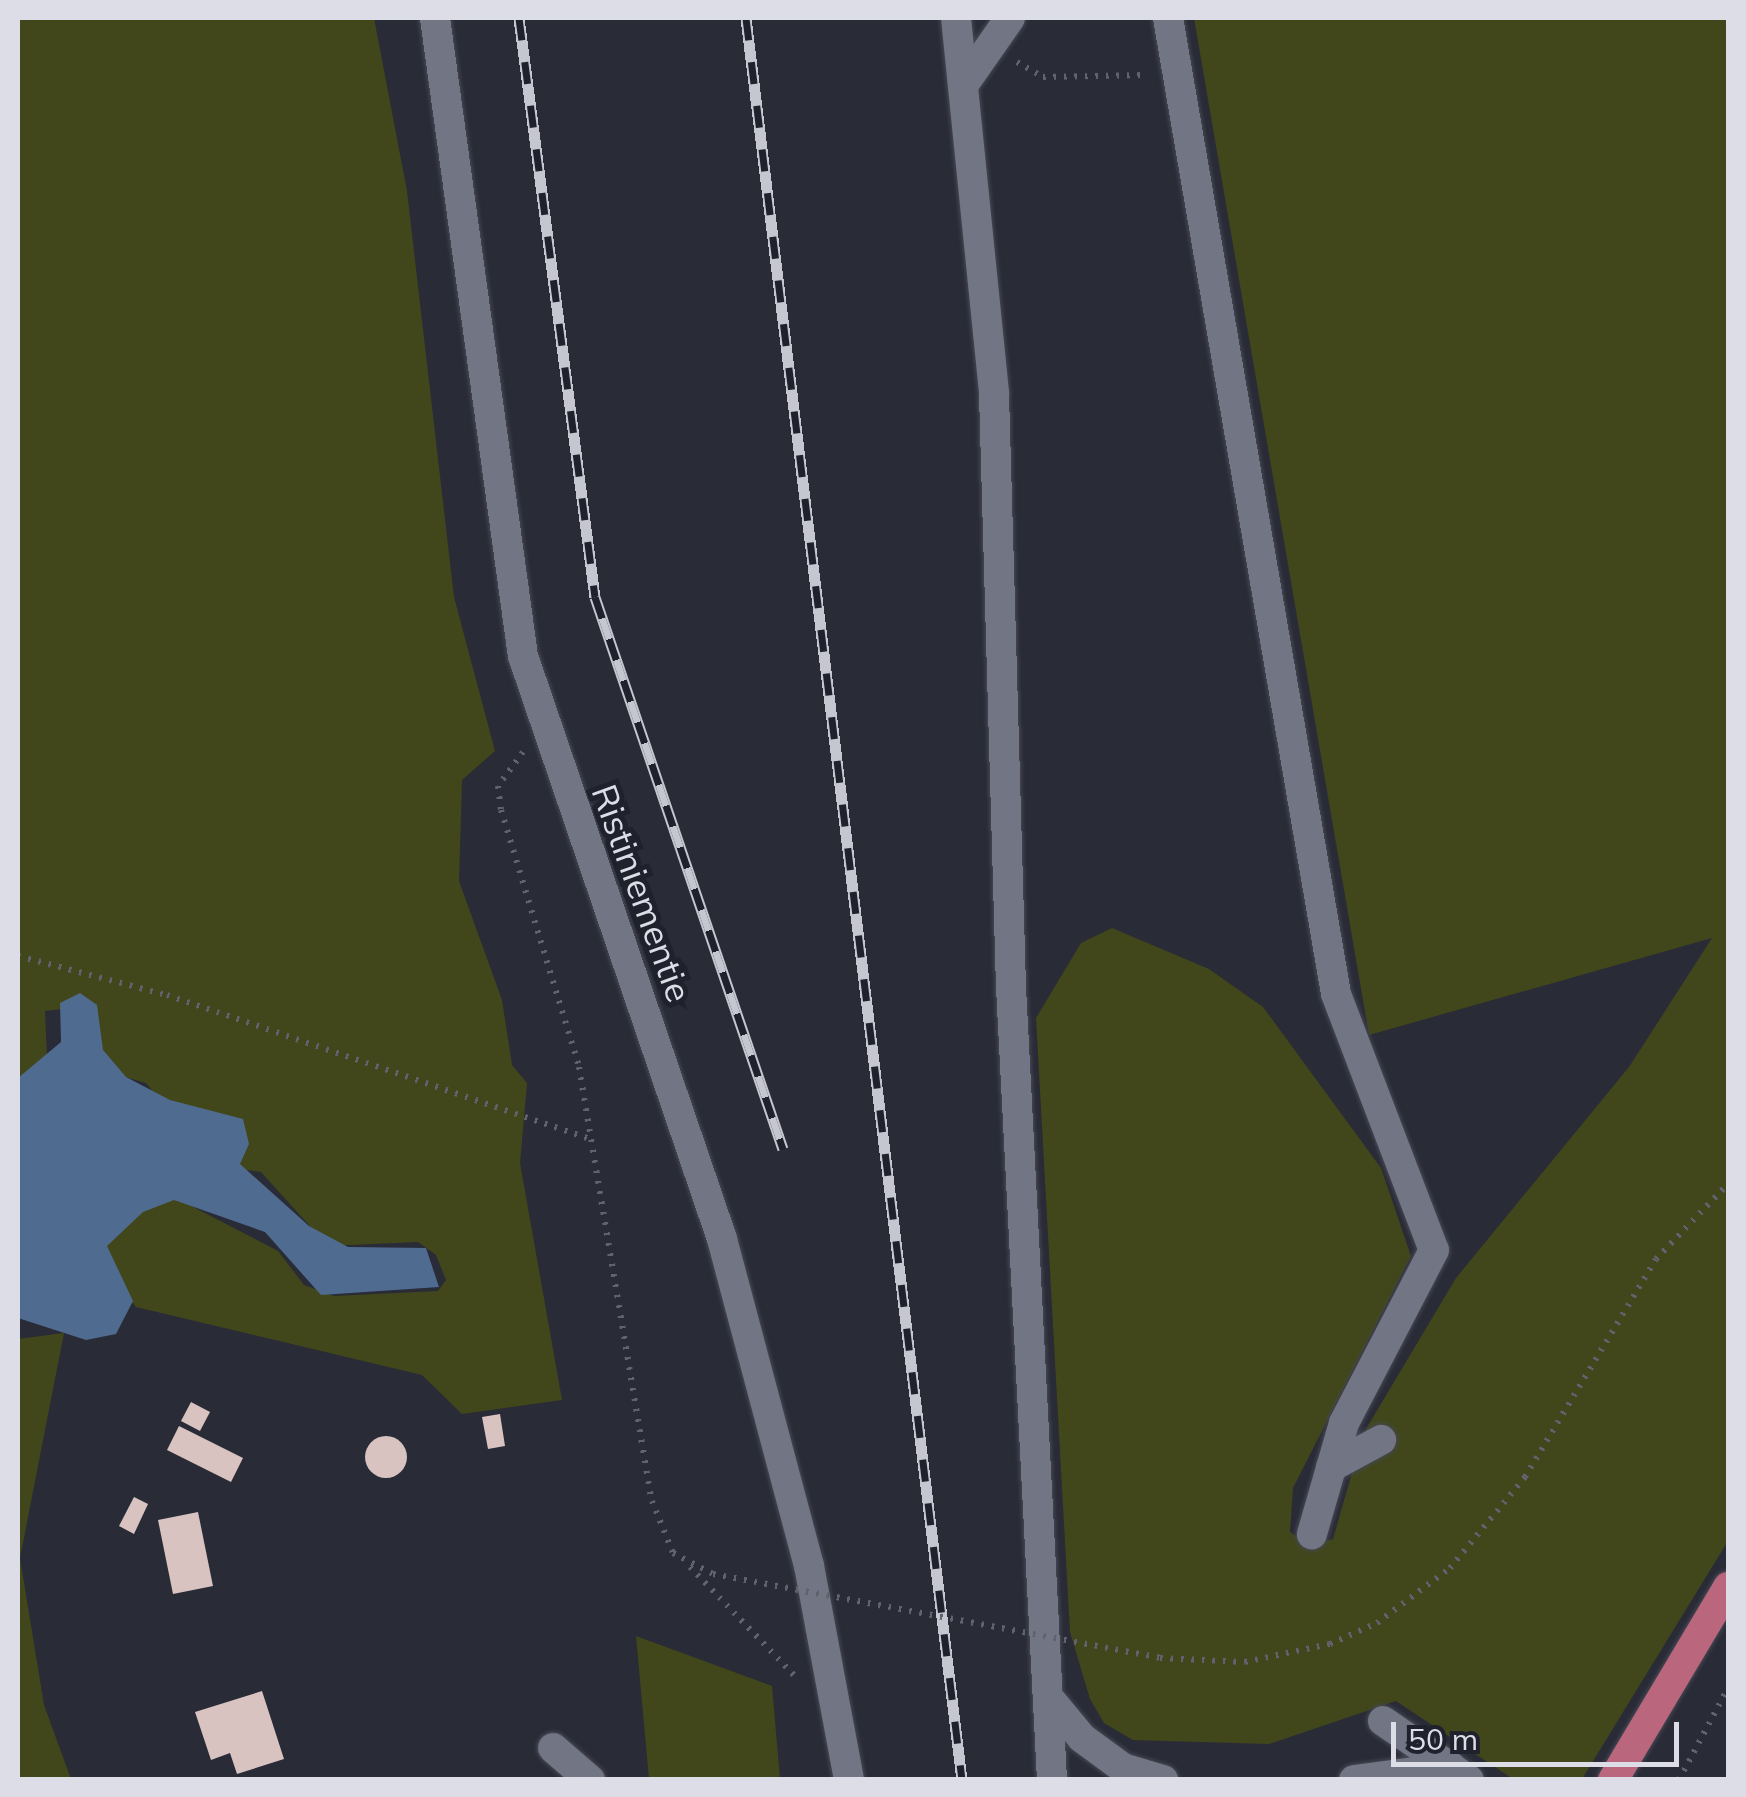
<!DOCTYPE html>
<html>
<head>
<meta charset="utf-8">
<style>
  body { margin:0 }
  #map { position:relative; width:1746px; height:1797px; overflow:hidden; background:#292b37; font-family:Mulish,sans-serif }
  div>[style] { position:absolute }
  .green>* { inset:0; background:#41471b }
  .water>* { inset:0; background:#506b90 }
  .building>* { inset:0; background:#d8c3c0 }
  .round { border-radius:50% }
  .path>* { height:6px; margin-top:-3px; transform-origin:0; background:repeating-linear-gradient(90deg,#61626e 0 2.5px,transparent 0 10.5px) }
  .roads { filter:drop-shadow(0 0 2px #464852) drop-shadow(0 0 2px #464852) }
  .minor>* { height:30px; margin:-15px; padding:0 15px; transform-origin:15px; border-radius:15px; background:#727584 }
  .major>* { height:30px; margin:-15px; padding:0 15px; transform-origin:15px; border-radius:15px; background:#ba667d }
  .rail>* { height:11px; margin-top:-5.5px; transform-origin:0; background:repeating-linear-gradient(90deg,#1f212d 0 22px,#c5c6cf 0 44px); box-sizing:border-box; border-block:2px solid #c5c6cf }
  .path-bridge>* { height:6px; margin-top:-3px; transform-origin:0; background:repeating-linear-gradient(90deg,#61626e 0 2.5px,transparent 0 10.5px) }
  span { translate:-50% -50%; white-space:nowrap; text-align:center; line-height:1.15; -webkit-text-stroke:10px #1f212d; paint-order:stroke }
  .street-label { font-size:35px; color:#dcdde6 }
  .frame { position:absolute; inset:0; border:20px solid #dcdde6; pointer-events:none }
  .scale { position:absolute; left:1391px; top:1722px; width:288px; height:45px; box-sizing:border-box; border:5px solid #dcdde6; border-top:0; padding-left:12px; font-size:30px; line-height:35px; white-space:nowrap; color:#dcdde6; -webkit-text-stroke:8px #1f212d; paint-order:stroke }
</style>
</head>
<body>
<div id="map">
  <div class="green">
    <i style="clip-path:polygon(18px 18px,374px 18px,407px 191px,454px 597px,495px 751px,462px 780px,459px 881px,502px 1000px,512px 1065px,527px 1083px,520px 1163px,562px 1400px,462px 1414px,422px 1375px,136px 1307px,93px 1252px,140px 1208px,174px 1197px,278px 1251px,304px 1285px,334px 1296px,438px 1291px,446px 1280px,436px 1255px,418px 1242px,328px 1246px,261px 1172px,214px 1166px,146px 1083px,90px 1067px,80px 1007px,45px 1011px,47px 1057px,18px 1088px)"></i>
    <i style="clip-path:polygon(1194px 18px,1728px 18px,1728px 1541px,1582px 1779px,1513px 1779px,1396px 1701px,1269px 1744px,1133px 1740px,1104px 1723px,1090px 1699px,1070px 1632px,1036px 1018px,1081px 943px,1112px 928px,1209px 969px,1263px 1007px,1381px 1168px,1411px 1256px,1293px 1488px,1290px 1532px,1310px 1545px,1333px 1539px,1363px 1434px,1456px 1278px,1629px 1067px,1712px 938px,1369px 1035px)"></i>
    <i style="clip-path:polygon(64px 1333px,20px 1558px,44px 1705px,71px 1779px,18px 1779px,18px 1339px)"></i>
    <i style="clip-path:polygon(636px 1636px,772px 1686px,780px 1779px,649px 1779px)"></i>
  </div>
  <div class="water">
    <i style="clip-path:polygon(80px 993px,97px 1005px,103px 1050px,126px 1077px,170px 1100px,243px 1119px,249px 1144px,240px 1164px,309px 1226px,348px 1247px,426px 1248px,439px 1287px,321px 1295px,265px 1232px,174px 1200px,143px 1212px,107px 1246px,133px 1301px,116px 1334px,86px 1340px,18px 1318px,18px 1078px,61px 1042px,60px 1003px)"></i>
  </div>
  <div class="building">
    <i style="clip-path:polygon(191px 1402px,210px 1412px,200px 1431px,181px 1421px)"></i>
    <i style="clip-path:polygon(500px 1414px,505px 1446px,488px 1449px,482px 1417px)"></i>
    <i style="clip-path:polygon(179px 1426px,243px 1458px,231px 1482px,167px 1450px)"></i>
    <i class="round" style="left:365px;top:1436px;width:42px;height:42px"></i>
    <i style="clip-path:polygon(134px 1497px,148px 1504px,134px 1534px,119px 1526px)"></i>
    <i style="clip-path:polygon(198px 1512px,213px 1586px,173px 1594px,158px 1520px)"></i>
    <i style="clip-path:polygon(262px 1691px,284px 1759px,237px 1774px,230px 1753px,211px 1760px,195px 1712px)"></i>
  </div>
  <div class="path">
    <i style="left:1017px;top:62px;width:30px;rotate:30deg"></i>
    <i style="left:1043px;top:77px;width:102px;rotate:-1.1deg"></i>
    <i style="left:523px;top:752px;width:42px;rotate:126.3deg"></i>
    <i style="left:498px;top:786px;width:24px;rotate:83deg"></i>
    <i style="left:501px;top:810px;width:269px;rotate:73.1deg"></i>
    <i style="left:579px;top:1067px;width:440px;rotate:80.5deg"></i>
    <i style="left:652px;top:1501px;width:56px;rotate:68deg"></i>
    <i style="left:673px;top:1553px;width:45px;rotate:27.7deg"></i>
    <i style="left:18px;top:956px;width:154px;rotate:14.7deg"></i>
    <i style="left:167px;top:995px;width:451px;rotate:18.8deg"></i>
    <i style="left:690px;top:1567px;width:151px;rotate:46.1deg"></i>
    <i style="left:1160px;top:1658px;width:85px;rotate:2.7deg"></i>
    <i style="left:1245px;top:1662px;width:87px;rotate:-12deg"></i>
    <i style="left:1330px;top:1644px;width:51px;rotate:-24.1deg"></i>
    <i style="left:1377px;top:1623px;width:91px;rotate:-37deg"></i>
    <i style="left:1450px;top:1568px;width:118px;rotate:-50.5deg"></i>
    <i style="left:1525px;top:1477px;width:254px;rotate:-59deg"></i>
    <i style="left:1656px;top:1259px;width:104px;rotate:-46.2deg"></i>
    <i style="left:1679px;top:1780px;width:104px;rotate:-62deg"></i>
  </div>
  <div class="roads">
    <div class="minor">
      <i style="left:435px;top:18px;width:644px;rotate:82.15deg"></i>
      <i style="left:523px;top:656px;width:616px;rotate:71.15deg"></i>
      <i style="left:722px;top:1239px;width:338px;rotate:75.1deg"></i>
      <i style="left:809px;top:1566px;width:218px;rotate:79.4deg"></i>
      <i style="left:956px;top:18px;width:378px;rotate:84.2deg"></i>
      <i style="left:994px;top:394px;width:593px;rotate:88.36deg"></i>
      <i style="left:1011px;top:987px;width:794px;rotate:87.04deg"></i>
      <i style="left:1168px;top:18px;width:990px;rotate:80.23deg"></i>
      <i style="left:1336px;top:994px;width:274px;rotate:69.1deg"></i>
      <i style="left:1434px;top:1250px;width:195px;rotate:117.5deg"></i>
      <i style="left:1344px;top:1423px;width:116px;rotate:106.1deg"></i>
      <i style="left:964px;top:84px;width:80px;rotate:-55.1deg"></i>
      <i style="left:1331px;top:1467px;width:57px;rotate:-28.4deg"></i>
      <i style="left:1048px;top:1697px;width:53px;rotate:50.3deg"></i>
      <i style="left:1082px;top:1738px;width:51px;rotate:36.2deg"></i>
      <i style="left:1123px;top:1768px;width:42px;rotate:16.7deg"></i>
      <i style="left:1383px;top:1721px;width:104px;rotate:34.5deg"></i>
      <i style="left:553px;top:1748px;width:49px;rotate:40.9deg"></i>
      <i style="left:1354px;top:1780px;width:98px;rotate:-7.6deg"></i>
    </div>
    <div class="major">
      <i style="left:1613px;top:1780px;width:225px;rotate:-59.2deg"></i>
    </div>
  </div>
  <div class="rail">
    <i style="left:519px;top:18px;width:584px;rotate:82.52deg"></i>
    <i style="left:595px;top:597px;width:583px;rotate:71.19deg"></i>
    <i style="left:746px;top:18px;width:1775px;rotate:83.01deg"></i>
  </div>
  <div class="path-bridge">
    <i style="left:713px;top:1574px;width:455px;rotate:10.6deg"></i>
  </div>
  <div class="street-label">
    <span style="left:642px;top:893px;rotate:70deg">Ristiniementie</span>
  </div>
  <div class="frame"></div>
  <div class="scale">50 m</div>
</div>
</body>
</html>
